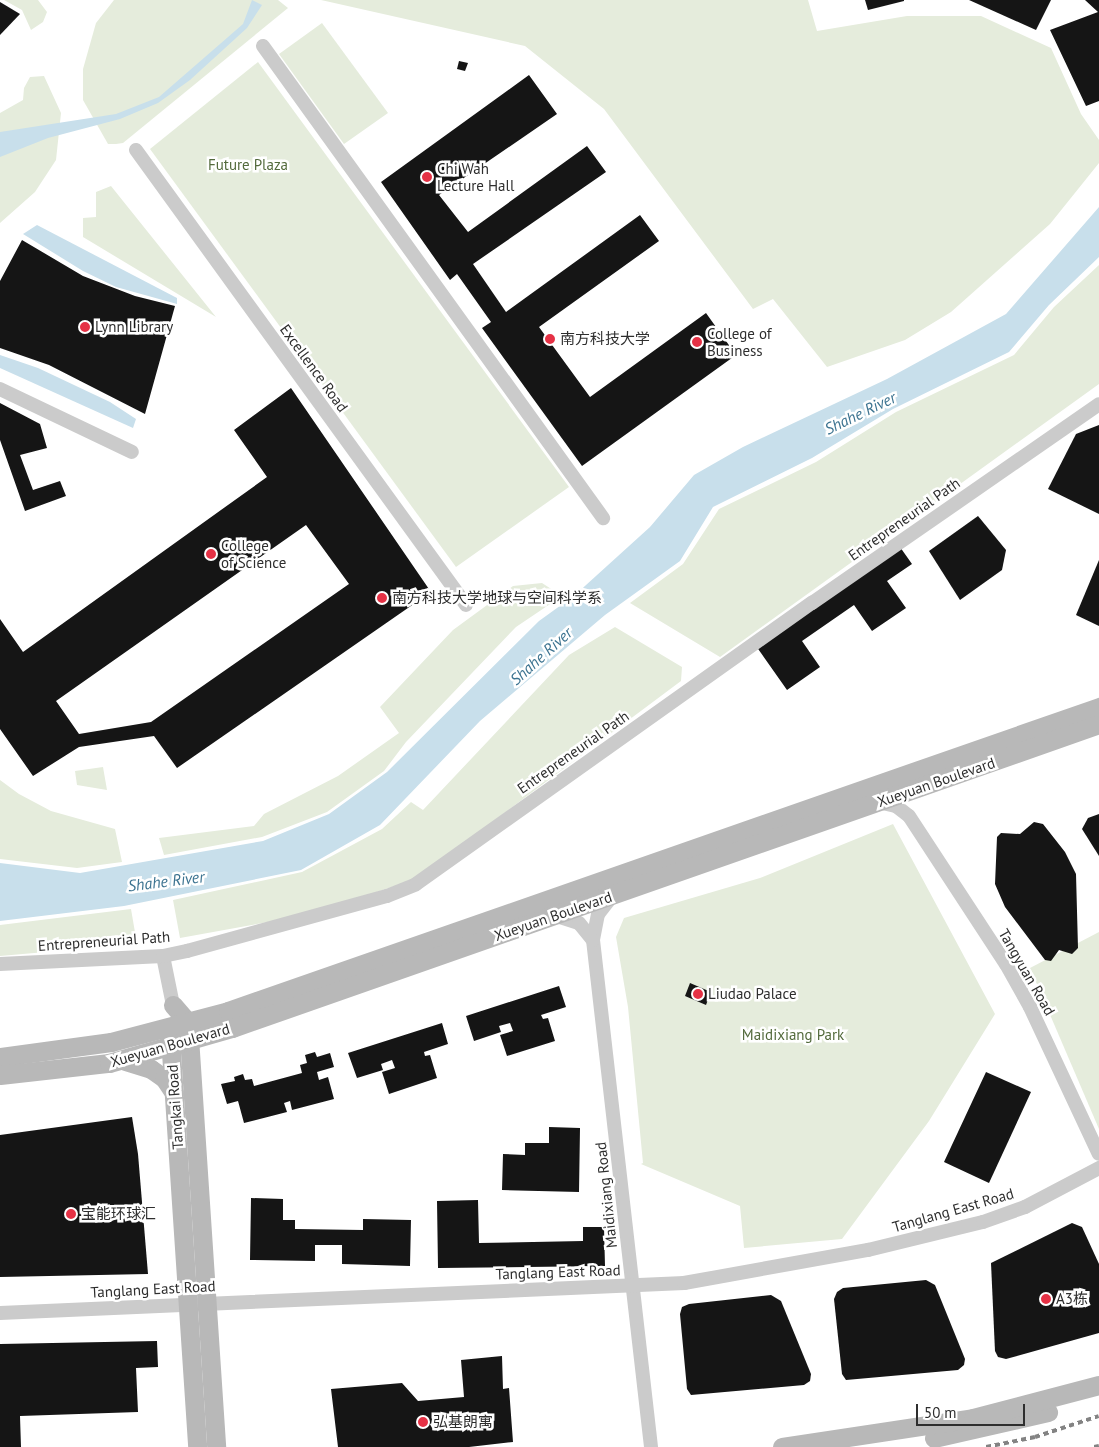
<!DOCTYPE html>
<html>
<head>
<meta charset="utf-8">
<style>
  body { margin:0 }
  #map { position:relative; width:1099px; height:1447px; overflow:hidden; background:#fff; font-family:"PT Sans","Noto Sans SC",sans-serif }
  div>[style] { position:absolute }
  .green>* { inset:0; background:#e5ecdc }
  .water>* { inset:0; background:#c8dfeb }
  .building>* { inset:0; background:#151515 }
  .street>* { height:14px; margin:-7px; padding:0 7px; transform-origin:7px; border-radius:7px; background:#cbcbcb }
  .secondary>* { height:19px; margin:-9.5px; padding:0 9.5px; transform-origin:9.5px; border-radius:9.5px; background:#b8b8b8 }
  .rail>* { height:4px; margin-top:-2px; transform-origin:0; background:repeating-linear-gradient(90deg,#838383 0 5px,transparent 0 9px) }
  .dots>* { width:14px; height:14px; translate:-50% -50%; box-sizing:border-box; border:2px solid #fff; border-radius:50% }
  span { translate:-50% -50%; white-space:nowrap; text-align:center; line-height:1.15; -webkit-text-stroke:5px #fff; paint-order:stroke }
  .park-label { font-size:15px; color:#536a3c }
  .poi-label { font-size:15px; color:#2e2e2e }
  .left { translate:0 -50%; text-align:left }
  .street-label { font-size:15px; color:#2e2e2e }
  .water-label { font-size:16px; color:#3c7390; font-style:italic }
  .scale { position:absolute; left:916px; top:1404px; width:109px; height:22px; box-sizing:border-box; border:2px solid #2e2e2e; border-top:0; padding-left:6px; font-size:15px; line-height:18px; white-space:nowrap; color:#2e2e2e; -webkit-text-stroke:4px #fff; paint-order:stroke }
</style>
</head>
<body>
<div id="map">
  <div class="green">
    <i style="clip-path:polygon(4px 0,38px 0,47px 12px,43px 22px,31px 30px,22px 10px)"></i>
    <i style="clip-path:polygon(114px 0,278px 0,288px 8px,123px 143px,116px 144px,108px 144px,83px 100px,83px 69px,96px 23px)"></i>
    <i style="clip-path:polygon(321px 0,808px 0,817px 31px,907px 16px,981px 16px,1051px 48px,1081px 114px,1099px 140px,1099px 163px,1050px 224px,951px 312px,905px 340px,827px 367px,773px 299px,753px 309px,604px 109px,525px 46px)"></i>
    <i style="clip-path:polygon(322px 23px,388px 113px,344px 144px,279px 54px)"></i>
    <i style="clip-path:polygon(258px 62px,569px 487px,456px 567px,150px 149px)"></i>
    <i style="clip-path:polygon(44px 76px,61px 113px,56px 160px,35px 192px,0 223px,0 113px,23px 100px,24px 88px,30px 77px)"></i>
    <i style="clip-path:polygon(111px 186px,123px 201px,216px 317px,83px 237px,83px 218px,96px 217px,96px 192px)"></i>
    <i style="clip-path:polygon(1099px 265px,1099px 384px,720px 657px,630px 603px,683px 564px,719px 509px,816px 462px,896px 412px,1014px 355px,1054px 307px)"></i>
    <i style="clip-path:polygon(542px 583px,562px 596px,516px 627px,406px 742px,384px 771px,327px 812px,262px 837px,164px 855px,159px 838px,254px 826px,264px 814px,338px 776px,399px 733px,380px 707px,453px 630px,513px 586px)"></i>
    <i style="clip-path:polygon(615px 627px,682px 667px,681px 681px,416px 879px,307px 915px,180px 938px,173px 900px,302px 872px,382px 829px,411px 802px,423px 810px,569px 655px)"></i>
    <i style="clip-path:polygon(103px 767px,107px 790px,77px 785px,75px 771px)"></i>
    <i style="clip-path:polygon(0 780px,19px 794px,51px 811px,115px 829px,122px 862px,77px 868px,0 859px)"></i>
    <i style="clip-path:polygon(893px 824px,995px 1014px,929px 1121px,842px 1239px,744px 1248px,740px 1206px,641px 1164px,643px 1163px,628px 1007px,616px 937px,624px 918px,760px 878px)"></i>
    <i style="clip-path:polygon(131px 909px,137px 944px,0 956px,0 925px)"></i>
    <i style="clip-path:polygon(1099px 932px,1099px 1129px,1030px 968px)"></i>
  </div>
  <div class="water">
    <i style="clip-path:polygon(252px 0,262px 5px,247px 28px,190px 80px,158px 103px,120px 119px,48px 138px,0 157px,0 132px,116px 114px,159px 97px,243px 24px)"></i>
    <i style="clip-path:polygon(1099px 207px,1099px 257px,1049px 305px,1009px 352px,893px 409px,812px 458px,713px 507px,680px 561px,605px 615px,480px 721px,380px 825px,301px 870px,124px 906px,0 921px,0 863px,80px 873px,263px 841px,329px 814px,387px 772px,539px 621px,575px 595px,650px 527px,694px 475px,743px 447px,887px 379px,1006px 314px)"></i>
    <i style="clip-path:polygon(37px 225px,177px 298px,177px 304px,116px 287px,83px 271px,23px 234px)"></i>
    <i style="clip-path:polygon(0 355px,38px 368px,110px 402px,136px 419px,133px 428px,0 368px)"></i>
  </div>
  <div class="building">
    <i style="clip-path:polygon(865px 0,904px 0,904px 1px,868px 10px)"></i>
    <i style="clip-path:polygon(969px 0,1051px 0,1036px 30px)"></i>
    <i style="clip-path:polygon(1085px 0,1099px 0,1099px 101px,1086px 106px,1050px 30px,1098px 12px)"></i>
    <i style="clip-path:polygon(0 2px,20px 14px,0 35px)"></i>
    <i style="clip-path:polygon(459px 61px,468px 63px,465px 71px,457px 69px)"></i>
    <i style="clip-path:polygon(529px 75px,557px 114px,439px 195px,468px 232px,587px 146px,606px 172px,473px 264px,506px 312px,640px 215px,659px 241px,539px 327px,590px 397px,706px 313px,736px 355px,582px 466px,482px 328px,491px 322px,457px 274px,450px 280px,381px 182px)"></i>
    <i style="clip-path:polygon(22px 240px,83px 276px,135px 296px,175px 306px,145px 414px,49px 365px,0 348px,0 281px)"></i>
    <i style="clip-path:polygon(evenodd,291px 388px,431px 592px,177px 768px,154px 736px,79px 747px,33px 776px,0 729px,0 619px,23px 652px,267px 477px,234px 430px,291px 388px,306px 525px,349px 584px,151px 722px,79px 734px,56px 701px,306px 525px)"></i>
    <i style="clip-path:polygon(0 403px,40px 424px,47px 448px,20px 455px,33px 490px,60px 481px,66px 496px,25px 511px,0 440px)"></i>
    <i style="clip-path:polygon(1099px 425px,1099px 514px,1048px 489px,1076px 434px)"></i>
    <i style="clip-path:polygon(978px 516px,1006px 550px,1002px 570px,960px 600px,929px 551px)"></i>
    <i style="clip-path:polygon(900px 547px,912px 564px,887px 581px,906px 608px,872px 631px,854px 605px,802px 641px,820px 667px,787px 690px,756px 646px)"></i>
    <i style="clip-path:polygon(1099px 560px,1099px 626px,1076px 615px)"></i>
    <i style="clip-path:polygon(1099px 814px,1099px 856px,1082px 829px,1088px 818px)"></i>
    <i style="clip-path:polygon(1034px 822px,1043px 824px,1065px 852px,1076px 874px,1078px 948px,1072px 954px,1059px 950px,1051px 961px,1045px 960px,1005px 907px,995px 884px,997px 837px,1001px 833px,1020px 834px)"></i>
    <i style="clip-path:polygon(690px 983px,711px 992px,706px 1005px,685px 996px)"></i>
    <i style="clip-path:polygon(559px 986px,566px 1007px,541px 1015px,543px 1019px,548px 1018px,555px 1041px,507px 1056px,500px 1035px,513px 1031px,510px 1023px,499px 1026px,501px 1032px,474px 1041px,466px 1016px)"></i>
    <i style="clip-path:polygon(442px 1023px,448px 1044px,424px 1052px,425px 1056px,430px 1055px,437px 1078px,389px 1094px,382px 1072px,395px 1068px,392px 1060px,381px 1064px,383px 1070px,357px 1078px,348px 1053px)"></i>
    <i style="clip-path:polygon(315px 1052px,317px 1057px,330px 1053px,334px 1067px,317px 1072px,319px 1080px,328px 1077px,334px 1099px,292px 1110px,290px 1101px,284px 1103px,287px 1112px,244px 1123px,238px 1101px,227px 1104px,221px 1084px,235px 1081px,234px 1077px,243px 1074px,245px 1080px,252px 1079px,254px 1086px,302px 1073px,300px 1065px,307px 1063px,305px 1055px)"></i>
    <i style="clip-path:polygon(986px 1072px,1031px 1092px,989px 1183px,944px 1162px)"></i>
    <i style="clip-path:polygon(132px 1117px,138px 1154px,148px 1274px,0 1277px,0 1135px)"></i>
    <i style="clip-path:polygon(549px 1127px,580px 1128px,579px 1192px,502px 1190px,503px 1154px,525px 1155px,525px 1143px,549px 1143px)"></i>
    <i style="clip-path:polygon(251px 1198px,283px 1199px,283px 1220px,295px 1220px,295px 1229px,363px 1230px,363px 1219px,411px 1220px,410px 1266px,342px 1264px,342px 1245px,315px 1245px,315px 1261px,250px 1260px)"></i>
    <i style="clip-path:polygon(478px 1200px,479px 1243px,583px 1241px,583px 1227px,604px 1227px,605px 1266px,438px 1268px,437px 1201px)"></i>
    <i style="clip-path:polygon(1072px 1223px,1082px 1227px,1099px 1264px,1099px 1333px,1006px 1359px,998px 1357px,995px 1351px,991px 1263px)"></i>
    <i style="clip-path:polygon(926px 1280px,935px 1285px,965px 1359px,964px 1365px,958px 1370px,846px 1380px,842px 1374px,834px 1299px,837px 1292px,843px 1288px)"></i>
    <i style="clip-path:polygon(771px 1295px,781px 1301px,811px 1374px,810px 1381px,804px 1385px,691px 1395px,687px 1389px,680px 1314px,682px 1307px,689px 1304px)"></i>
    <i style="clip-path:polygon(157px 1341px,158px 1367px,136px 1368px,138px 1412px,20px 1416px,21px 1447px,0 1447px,0 1344px)"></i>
    <i style="clip-path:polygon(502px 1356px,503px 1389px,509px 1388px,513px 1442px,469px 1447px,338px 1447px,331px 1389px,402px 1383px,418px 1401px,464px 1397px,461px 1360px)"></i>
  </div>
  <div class="street">
    <i style="left:263px;top:46px;width:582px;rotate:54.23deg"></i>
    <i style="left:136px;top:150px;width:562px;rotate:54.05deg"></i>
    <i style="left:0;top:389px;width:146px;rotate:25.5deg"></i>
    <i style="left:878px;top:802px;width:18px;rotate:13deg"></i>
    <i style="left:896px;top:806px;width:16px;rotate:38deg"></i>
    <i style="left:909px;top:816px;width:177px;rotate:56.8deg"></i>
    <i style="left:1006px;top:964px;width:49px;rotate:60.8deg"></i>
    <i style="left:1030px;top:1007px;width:162px;rotate:64.9deg"></i>
    <i style="left:613px;top:895px;width:24px;rotate:128deg"></i>
    <i style="left:598px;top:914px;width:26px;rotate:101deg"></i>
    <i style="left:593px;top:940px;width:510px;rotate:83.47deg"></i>
    <i style="left:554px;top:915px;width:26px;rotate:18deg"></i>
    <i style="left:579px;top:923px;width:22px;rotate:51deg"></i>
    <i style="left:163px;top:956px;width:50px;rotate:78.5deg"></i>
    <i style="left:0;top:964px;width:163px;rotate:-2.8deg"></i>
    <i style="left:163px;top:956px;width:25px;rotate:-12deg"></i>
    <i style="left:187px;top:951px;width:207px;rotate:-15.4deg"></i>
    <i style="left:387px;top:896px;width:31px;rotate:-22deg"></i>
    <i style="left:416px;top:884px;width:486px;rotate:-35.4deg"></i>
    <i style="left:812px;top:603px;width:349px;rotate:-34.7deg"></i>
    <i style="left:0;top:1313px;width:685px;rotate:-2.51deg"></i>
    <i style="left:684px;top:1283px;width:187px;rotate:-10.2deg"></i>
    <i style="left:868px;top:1250px;width:118px;rotate:-13.7deg"></i>
    <i style="left:983px;top:1222px;width:45px;rotate:-19.7deg"></i>
    <i style="left:1025px;top:1207px;width:84px;rotate:-27.8deg"></i>
  </div>
  <div class="secondary">
    <i style="left:173px;top:1005px;width:23px;rotate:49deg"></i>
    <i style="left:188px;top:1022px;width:426px;rotate:86.2deg"></i>
    <i style="left:170px;top:1037px;width:411px;rotate:86.2deg"></i>
    <i style="left:0;top:1057px;width:112px;rotate:-7.7deg"></i>
    <i style="left:111px;top:1042px;width:121px;rotate:-14.8deg"></i>
    <i style="left:228px;top:1011px;width:923px;rotate:-19.24deg"></i>
    <i style="left:125px;top:1061px;width:27px;rotate:17deg"></i>
    <i style="left:151px;top:1069px;width:16px;rotate:35deg"></i>
    <i style="left:164px;top:1078px;width:18px;rotate:56deg"></i>
    <i style="left:0;top:1075px;width:110px;rotate:-6.3deg"></i>
    <i style="left:109px;top:1063px;width:128px;rotate:-15.9deg"></i>
    <i style="left:232px;top:1028px;width:919px;rotate:-19.32deg"></i>
    <i style="left:934px;top:1438px;width:117px;rotate:-12.8deg"></i>
    <i style="left:782px;top:1447px;width:193px;rotate:-8.6deg"></i>
    <i style="left:973px;top:1418px;width:130px;rotate:-14.7deg"></i>
  </div>
  <div class="rail">
    <i style="left:986px;top:1447px;width:50px;rotate:-11.5deg"></i>
    <i style="left:1035px;top:1437px;width:67px;rotate:-18.2deg"></i>
    <i style="left:1094px;top:1447px;width:5px;rotate:-11deg"></i>
  </div>
  <div class="dots">
    <i style="left:427px;top:177px;background:#e53145"></i>
    <i style="left:85px;top:327px;background:#e53145"></i>
    <i style="left:550px;top:339px;background:#e53145"></i>
    <i style="left:697px;top:342px;background:#e53145"></i>
    <i style="left:211px;top:554px;background:#e53145"></i>
    <i style="left:382px;top:598px;background:#e53145"></i>
    <i style="left:698px;top:994px;background:#e53145"></i>
    <i style="left:71px;top:1214px;background:#e53145"></i>
    <i style="left:1046px;top:1299px;background:#e53145"></i>
    <i style="left:423px;top:1422px;background:#e53145"></i>
  </div>
  <div class="park-label">
    <span style="left:248px;top:165px">Future Plaza</span>
    <span style="left:793px;top:1035px">Maidixiang Park</span>
  </div>
  <div class="poi-label">
    <span class="left" style="left:437px;top:177px">Chi Wah<br>Lecture Hall</span>
    <span class="left" style="left:95px;top:327px">Lynn Library</span>
    <span class="left" style="left:707px;top:342px">College of<br>Business</span>
    <span class="left" style="left:560px;top:339px">南方科技大学</span>
    <span class="left" style="left:221px;top:554px">College<br>of Science</span>
    <span class="left" style="left:392px;top:598px">南方科技大学地球与空间科学系</span>
    <span class="left" style="left:708px;top:994px">Liudao Palace</span>
    <span class="left" style="left:81px;top:1214px">宝能环球汇</span>
    <span class="left" style="left:1056px;top:1299px">A3栋</span>
    <span class="left" style="left:433px;top:1422px">弘基朗寓</span>
  </div>
  <div class="street-label">
    <span style="left:314px;top:368px;rotate:54deg">Excellence Road</span>
    <span style="left:904px;top:519px;rotate:-35deg">Entrepreneurial Path</span>
    <span style="left:573px;top:752px;rotate:-35deg">Entrepreneurial Path</span>
    <span style="left:936px;top:782px;rotate:-19deg">Xueyuan Boulevard</span>
    <span style="left:553px;top:916px;rotate:-19deg">Xueyuan Boulevard</span>
    <span style="left:104px;top:941px;rotate:-4deg">Entrepreneurial Path</span>
    <span style="left:1027px;top:972px;rotate:60deg">Tangyuan Road</span>
    <span style="left:170px;top:1045px;rotate:-16deg">Xueyuan Boulevard</span>
    <span style="left:175px;top:1107px;rotate:-94deg">Tangkai Road</span>
    <span style="left:606px;top:1195px;rotate:-96deg">Maidixiang Road</span>
    <span style="left:953px;top:1210px;rotate:-16deg">Tanglang East Road</span>
    <span style="left:558px;top:1272px;rotate:-2deg">Tanglang East Road</span>
    <span style="left:153px;top:1289px;rotate:-3deg">Tanglang East Road</span>
  </div>
  <div class="water-label">
    <span style="left:860px;top:413px;rotate:-26deg">Shahe River</span>
    <span style="left:541px;top:656px;rotate:-42deg">Shahe River</span>
    <span style="left:166px;top:881px;rotate:-7deg">Shahe River</span>
  </div>
  <div class="scale">50 m</div>
</div>
</body>
</html>
